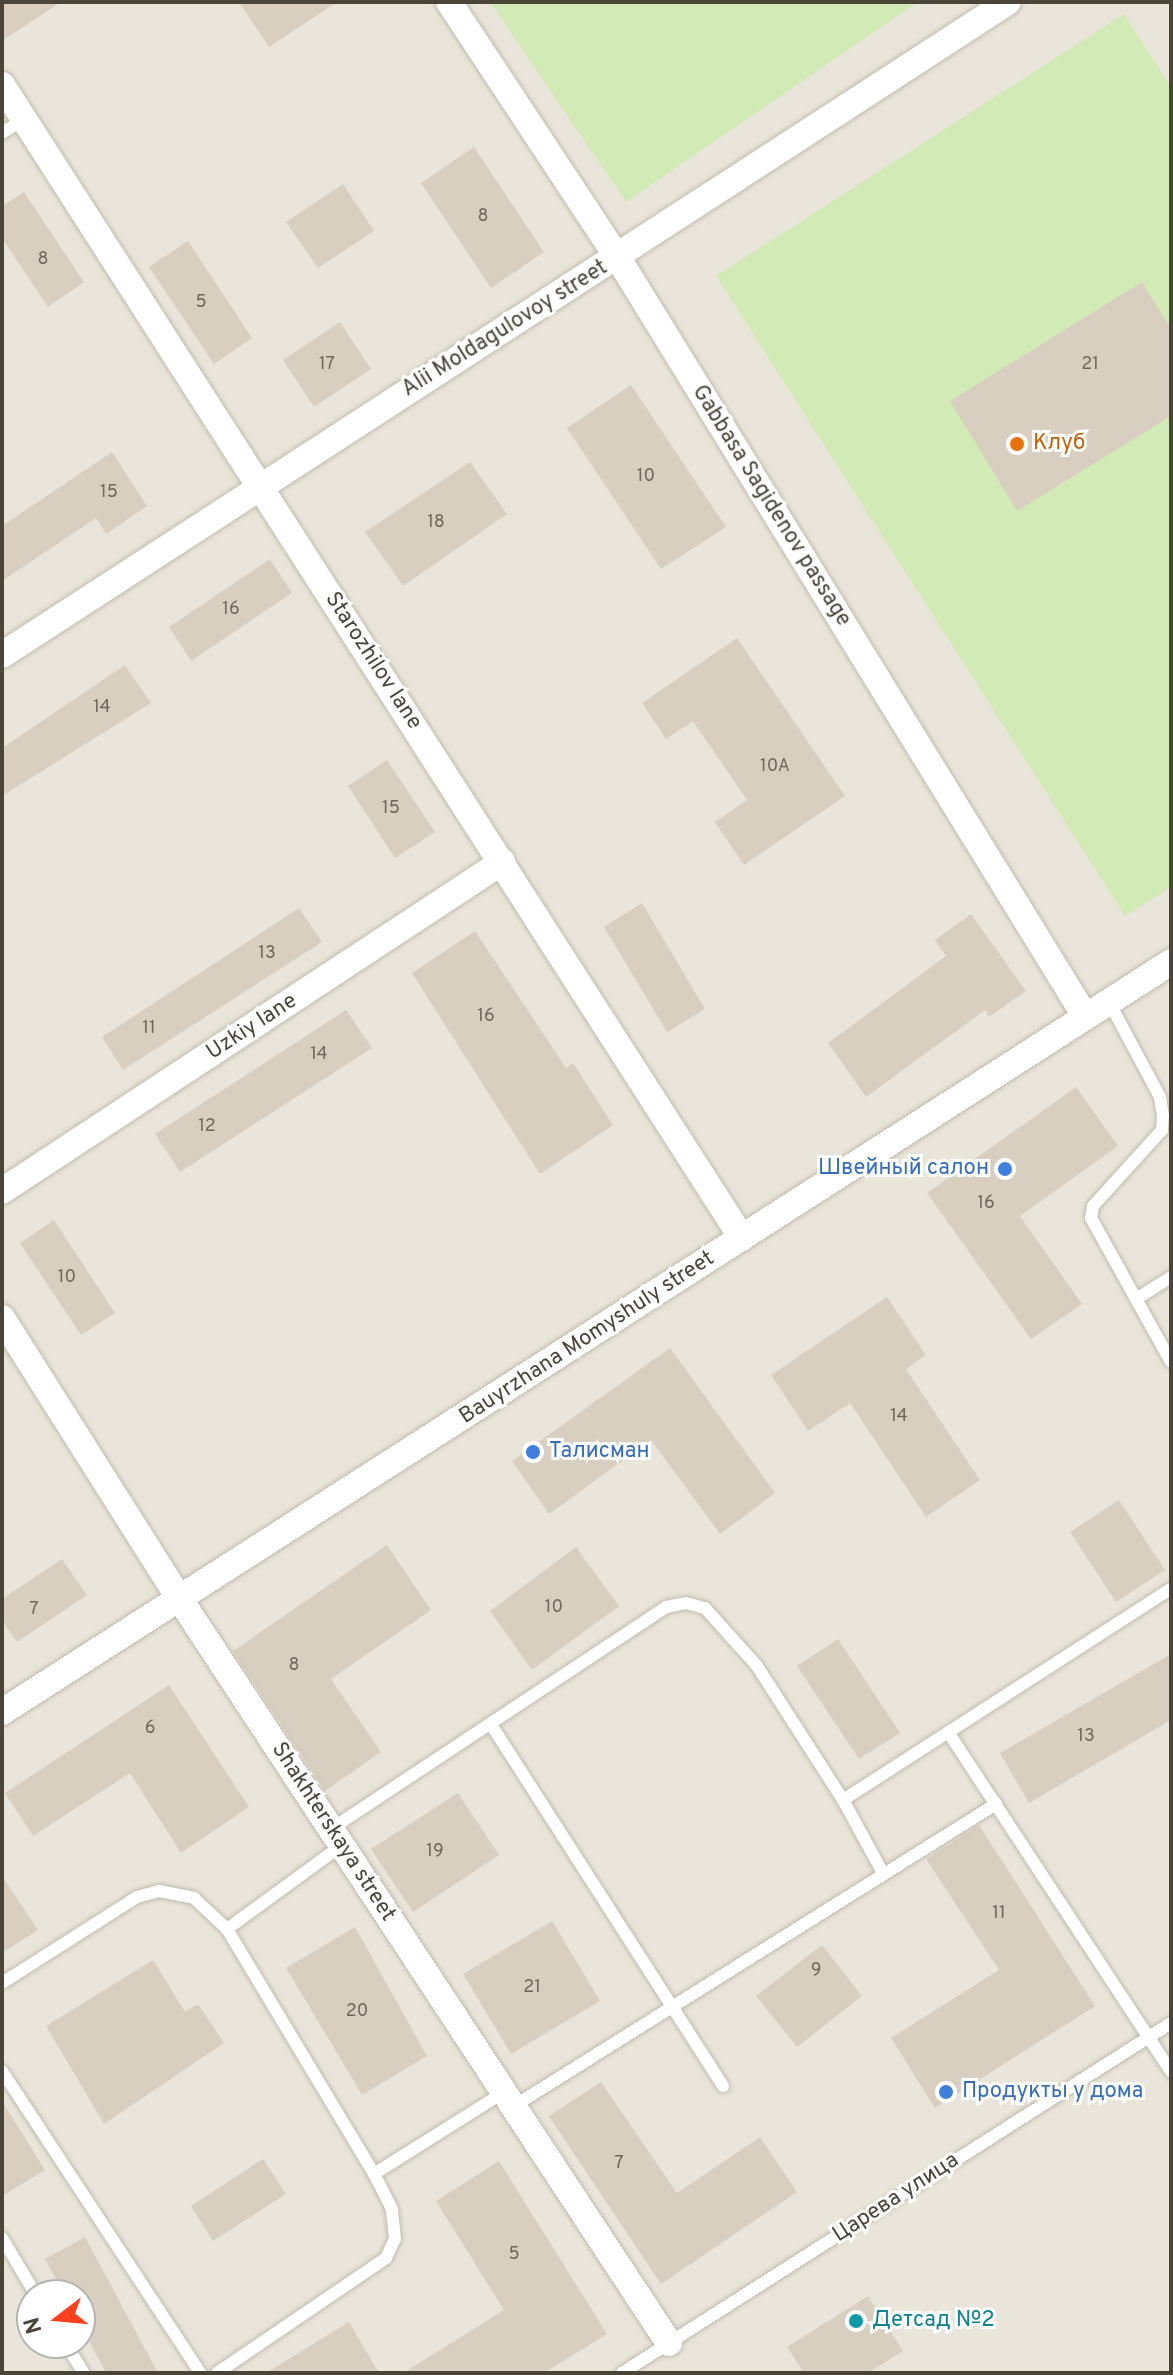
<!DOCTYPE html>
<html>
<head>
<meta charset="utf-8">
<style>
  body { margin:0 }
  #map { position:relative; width:1173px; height:2375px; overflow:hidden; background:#f6f3ec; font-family:Overpass,sans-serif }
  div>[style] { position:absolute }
  .residential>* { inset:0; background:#eae5da }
  .green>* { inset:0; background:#d2eab5 }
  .building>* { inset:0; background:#d8cfc1 }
  .roads { filter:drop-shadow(0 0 2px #c2bbae) drop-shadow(0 0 2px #c2bbae) }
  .lane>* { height:12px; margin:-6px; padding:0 6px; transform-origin:6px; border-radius:6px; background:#fff }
  .street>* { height:26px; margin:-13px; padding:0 13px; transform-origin:13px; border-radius:13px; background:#fff }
  .dots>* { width:22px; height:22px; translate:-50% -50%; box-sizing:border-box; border:4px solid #fff; border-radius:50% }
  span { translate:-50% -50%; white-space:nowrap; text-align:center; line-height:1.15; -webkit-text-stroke:6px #fff; paint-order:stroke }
  .number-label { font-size:18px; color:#6e675b }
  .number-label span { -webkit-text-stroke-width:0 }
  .street-label { font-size:22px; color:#4b4439 }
  .food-label { font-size:22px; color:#c56008 }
  .left { translate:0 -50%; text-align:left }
  .shop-label { font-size:22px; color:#366cbe }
  .right { translate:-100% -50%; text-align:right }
  .culture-label { font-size:22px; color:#0d838f }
  .frame { position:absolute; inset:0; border:4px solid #4b4439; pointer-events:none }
  .north { position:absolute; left:16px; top:2279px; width:80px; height:80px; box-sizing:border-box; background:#fff; border:2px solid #b7b4b0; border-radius:50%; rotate:254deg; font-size:22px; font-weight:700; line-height:32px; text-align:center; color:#4b4439 }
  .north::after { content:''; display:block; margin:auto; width:28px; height:36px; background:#fc3f1d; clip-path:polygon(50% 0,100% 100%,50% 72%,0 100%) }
</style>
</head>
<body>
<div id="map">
  <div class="residential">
    <i style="clip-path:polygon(evenodd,2px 2px,1171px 2px,1171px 2373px,2px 2373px,2px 2px,32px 2295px,80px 2295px,80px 2343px,32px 2343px,32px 2295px)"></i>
  </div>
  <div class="green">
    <i style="clip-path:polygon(490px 2px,918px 2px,626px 202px)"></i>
    <i style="clip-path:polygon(1124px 14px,1171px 87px,1171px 887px,1125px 916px,716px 276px)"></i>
  </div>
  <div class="building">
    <i style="clip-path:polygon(2px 2px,61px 2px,2px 41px)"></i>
    <i style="clip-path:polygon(239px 2px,337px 2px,269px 47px)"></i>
    <i style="clip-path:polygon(474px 147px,544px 252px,491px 288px,421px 183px)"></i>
    <i style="clip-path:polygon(343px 184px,374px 231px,318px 268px,286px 222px)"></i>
    <i style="clip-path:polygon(24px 192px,84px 282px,48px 307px,2px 238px,2px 206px)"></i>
    <i style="clip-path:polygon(188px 241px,252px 338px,214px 364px,149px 267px)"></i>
    <i style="clip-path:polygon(1142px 282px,1171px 329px,1171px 416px,1017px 511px,950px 401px)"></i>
    <i style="clip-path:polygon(340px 322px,371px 369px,314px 407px,283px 360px)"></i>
    <i style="clip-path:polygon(631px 385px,726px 527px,661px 569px,567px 428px)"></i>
    <i style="clip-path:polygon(112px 452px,147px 506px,106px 534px,96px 518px,2px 581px,2px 526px)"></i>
    <i style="clip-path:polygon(470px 462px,507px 514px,403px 586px,365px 532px)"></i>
    <i style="clip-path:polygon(270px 559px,292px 593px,191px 661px,169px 627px)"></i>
    <i style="clip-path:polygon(737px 638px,845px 796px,744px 865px,715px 822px,747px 800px,693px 721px,666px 739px,642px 703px)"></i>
    <i style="clip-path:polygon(125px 665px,151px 703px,2px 796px,2px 748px)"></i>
    <i style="clip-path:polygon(387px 760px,435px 832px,395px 858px,348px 786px)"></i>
    <i style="clip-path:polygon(642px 903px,705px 1009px,667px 1032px,604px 927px)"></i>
    <i style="clip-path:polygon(299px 908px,322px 942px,123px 1070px,102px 1037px)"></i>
    <i style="clip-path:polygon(971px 914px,1026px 991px,989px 1017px,985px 1010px,866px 1097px,828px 1043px,946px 956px,935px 940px)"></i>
    <i style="clip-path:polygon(475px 931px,566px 1068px,573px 1063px,613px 1125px,540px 1174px,412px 973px)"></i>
    <i style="clip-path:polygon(346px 1010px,372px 1048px,180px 1172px,155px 1134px)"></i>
    <i style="clip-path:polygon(1076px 1087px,1118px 1146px,1020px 1216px,1082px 1304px,1031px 1339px,927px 1193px)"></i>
    <i style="clip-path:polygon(54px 1220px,115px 1313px,81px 1335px,20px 1243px)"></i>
    <i style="clip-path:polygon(887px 1297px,926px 1355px,906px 1369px,980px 1480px,926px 1517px,850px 1403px,808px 1431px,771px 1375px)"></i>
    <i style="clip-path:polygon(670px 1348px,775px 1493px,720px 1534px,651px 1440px,549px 1514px,512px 1461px)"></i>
    <i style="clip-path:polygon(1119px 1500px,1165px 1570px,1116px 1602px,1070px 1532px)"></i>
    <i style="clip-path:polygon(387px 1545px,431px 1610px,331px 1679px,381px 1752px,325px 1791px,233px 1651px)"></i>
    <i style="clip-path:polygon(576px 1547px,619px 1606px,532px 1670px,490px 1611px)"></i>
    <i style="clip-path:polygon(62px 1559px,87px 1595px,17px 1642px,2px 1620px,2px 1599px)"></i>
    <i style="clip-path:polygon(838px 1639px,900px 1733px,859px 1759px,797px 1666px)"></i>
    <i style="clip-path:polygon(1171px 1654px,1171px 1720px,1029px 1803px,1000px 1753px)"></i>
    <i style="clip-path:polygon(169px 1685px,249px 1807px,181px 1853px,130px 1773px,33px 1836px,5px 1793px)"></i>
    <i style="clip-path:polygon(458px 1793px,499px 1855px,413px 1912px,371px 1849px)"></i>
    <i style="clip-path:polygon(979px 1825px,1095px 2006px,935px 2108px,891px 2038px,999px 1970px,926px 1859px)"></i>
    <i style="clip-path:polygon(2px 1876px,38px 1930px,2px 1953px)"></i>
    <i style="clip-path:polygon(552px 1921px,600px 2001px,511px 2054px,463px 1974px)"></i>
    <i style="clip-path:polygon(355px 1927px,427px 2056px,362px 2095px,286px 1968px)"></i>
    <i style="clip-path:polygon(822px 1945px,862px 1996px,797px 2047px,756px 1996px)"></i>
    <i style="clip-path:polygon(153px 1960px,185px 2012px,198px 2004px,224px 2043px,104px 2124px,46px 2026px)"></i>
    <i style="clip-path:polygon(601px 2082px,677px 2193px,760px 2137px,797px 2192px,661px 2284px,549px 2116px)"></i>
    <i style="clip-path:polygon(2px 2101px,45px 2170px,2px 2196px)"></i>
    <i style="clip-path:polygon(263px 2159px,286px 2194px,213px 2241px,191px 2206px)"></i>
    <i style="clip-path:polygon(499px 2161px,607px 2334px,544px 2373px,403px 2373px,504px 2310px,436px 2201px)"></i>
    <i style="clip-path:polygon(85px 2237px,158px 2373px,106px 2373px,80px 2324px,80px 2295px,65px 2295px,45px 2259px)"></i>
    <i style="clip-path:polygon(868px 2296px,903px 2351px,868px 2373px,804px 2373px,787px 2347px)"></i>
    <i style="clip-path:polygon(349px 2322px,379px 2373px,266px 2373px)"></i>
  </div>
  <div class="roads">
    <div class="lane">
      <i style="left:2px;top:133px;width:26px;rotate:-32deg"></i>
      <i style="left:1109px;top:1002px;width:108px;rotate:61.8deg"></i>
      <i style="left:1160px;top:1097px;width:18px;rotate:81deg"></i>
      <i style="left:1163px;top:1115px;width:15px;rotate:94deg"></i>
      <i style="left:1162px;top:1130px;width:103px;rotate:132.2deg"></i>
      <i style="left:1093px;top:1206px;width:12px;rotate:99deg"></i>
      <i style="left:1091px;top:1218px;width:93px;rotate:60.9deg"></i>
      <i style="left:1171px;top:1277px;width:41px;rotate:147.8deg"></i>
      <i style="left:1136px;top:1299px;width:72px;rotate:60.9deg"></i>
      <i style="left:492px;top:1726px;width:428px;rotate:57.3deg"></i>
      <i style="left:950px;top:1735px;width:403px;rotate:56.7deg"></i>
      <i style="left:843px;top:1800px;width:83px;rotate:61.3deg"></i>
      <i style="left:331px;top:1829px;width:402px;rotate:-33.5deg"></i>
      <i style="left:666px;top:1607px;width:20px;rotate:-11deg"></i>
      <i style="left:686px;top:1603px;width:20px;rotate:15deg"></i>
      <i style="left:705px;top:1608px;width:78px;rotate:48.1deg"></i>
      <i style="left:757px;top:1666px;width:159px;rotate:57.3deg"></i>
      <i style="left:843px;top:1800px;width:390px;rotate:-32.8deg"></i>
      <i style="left:227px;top:1929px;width:141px;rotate:-36.1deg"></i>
      <i style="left:2px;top:1983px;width:160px;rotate:-32.5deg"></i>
      <i style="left:137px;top:1897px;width:23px;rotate:-15deg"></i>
      <i style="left:159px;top:1891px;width:36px;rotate:11deg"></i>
      <i style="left:194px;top:1898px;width:45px;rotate:43.2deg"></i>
      <i style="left:227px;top:1929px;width:286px;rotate:59deg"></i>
      <i style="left:2px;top:2071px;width:361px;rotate:56.7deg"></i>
      <i style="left:514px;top:2106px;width:569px;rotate:-32.07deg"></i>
      <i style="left:2px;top:2238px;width:66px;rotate:59.2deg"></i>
      <i style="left:65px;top:2343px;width:36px;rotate:58deg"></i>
      <i style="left:217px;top:2373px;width:204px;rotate:-34.2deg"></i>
      <i style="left:386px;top:2258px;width:21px;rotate:-65deg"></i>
      <i style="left:395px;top:2239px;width:30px;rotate:-96deg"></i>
      <i style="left:392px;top:2209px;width:39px;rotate:-117deg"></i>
      <i style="left:374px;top:2174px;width:154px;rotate:-32.2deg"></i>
      <i style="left:622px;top:2373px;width:651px;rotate:-32.52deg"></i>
    </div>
    <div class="street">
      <i style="left:449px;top:2px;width:307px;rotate:56.6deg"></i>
      <i style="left:618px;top:258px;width:890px;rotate:58.36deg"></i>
      <i style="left:2px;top:85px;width:1370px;rotate:57.31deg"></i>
      <i style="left:2px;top:655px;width:1199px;rotate:-32.99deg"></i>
      <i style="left:2px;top:1191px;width:599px;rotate:-33.34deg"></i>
      <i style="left:2px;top:1318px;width:335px;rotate:57.7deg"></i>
      <i style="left:181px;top:1601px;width:888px;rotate:56.67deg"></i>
      <i style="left:2px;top:1712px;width:1389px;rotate:-32.68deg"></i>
    </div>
  </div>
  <div class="dots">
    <i style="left:1017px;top:444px;background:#e8710a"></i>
    <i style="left:1005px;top:1169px;background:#3f7fe0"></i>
    <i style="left:533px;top:1452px;background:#3f7fe0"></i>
    <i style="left:946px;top:2092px;background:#3f7fe0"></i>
    <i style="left:856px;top:2321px;background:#0f9aa8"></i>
  </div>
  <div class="number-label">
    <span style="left:483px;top:217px">8</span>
    <span style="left:43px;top:260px">8</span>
    <span style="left:201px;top:303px">5</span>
    <span style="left:327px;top:365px">17</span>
    <span style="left:1090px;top:365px">21</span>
    <span style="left:646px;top:477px">10</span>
    <span style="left:109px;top:493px">15</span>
    <span style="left:436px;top:523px">18</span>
    <span style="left:231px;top:610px">16</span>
    <span style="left:102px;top:708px">14</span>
    <span style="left:775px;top:767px">10А</span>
    <span style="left:391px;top:809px">15</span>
    <span style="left:267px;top:954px">13</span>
    <span style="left:486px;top:1017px">16</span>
    <span style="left:149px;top:1029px">11</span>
    <span style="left:319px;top:1055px">14</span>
    <span style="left:207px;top:1127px">12</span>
    <span style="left:986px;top:1204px">16</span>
    <span style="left:67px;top:1278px">10</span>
    <span style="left:899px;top:1417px">14</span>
    <span style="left:554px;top:1608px">10</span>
    <span style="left:34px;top:1610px">7</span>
    <span style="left:294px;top:1666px">8</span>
    <span style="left:150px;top:1729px">6</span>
    <span style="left:1086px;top:1737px">13</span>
    <span style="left:435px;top:1852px">19</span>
    <span style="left:999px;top:1914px">11</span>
    <span style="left:816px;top:1971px">9</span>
    <span style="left:532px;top:1988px">21</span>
    <span style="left:357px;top:2012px">20</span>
    <span style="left:619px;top:2164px">7</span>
    <span style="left:514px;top:2255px">5</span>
  </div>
  <div class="street-label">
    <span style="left:505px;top:329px;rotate:-32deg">Alii Moldagulovoy street</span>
    <span style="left:771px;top:506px;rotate:58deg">Gabbasa Sagidenov passage</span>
    <span style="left:373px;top:661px;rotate:57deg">Starozhilov lane</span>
    <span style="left:252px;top:1027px;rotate:-33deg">Uzkiy lane</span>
    <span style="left:587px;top:1338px;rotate:-33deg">Bauyrzhana Momyshuly street</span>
    <span style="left:333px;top:1832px;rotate:57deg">Shakhterskaya street</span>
    <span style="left:896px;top:2198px;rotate:-33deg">Царева улица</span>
  </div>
  <div class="food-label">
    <span class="left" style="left:1033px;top:444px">Клуб</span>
  </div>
  <div class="shop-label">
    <span class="right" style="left:989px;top:1169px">Швейный салон</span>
    <span class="left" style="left:549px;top:1452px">Талисман</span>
    <span class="left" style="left:962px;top:2092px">Продукты у дома</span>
  </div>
  <div class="culture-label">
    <span class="left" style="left:872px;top:2321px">Детсад №2</span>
  </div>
  <div class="frame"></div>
  <div class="north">N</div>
</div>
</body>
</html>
